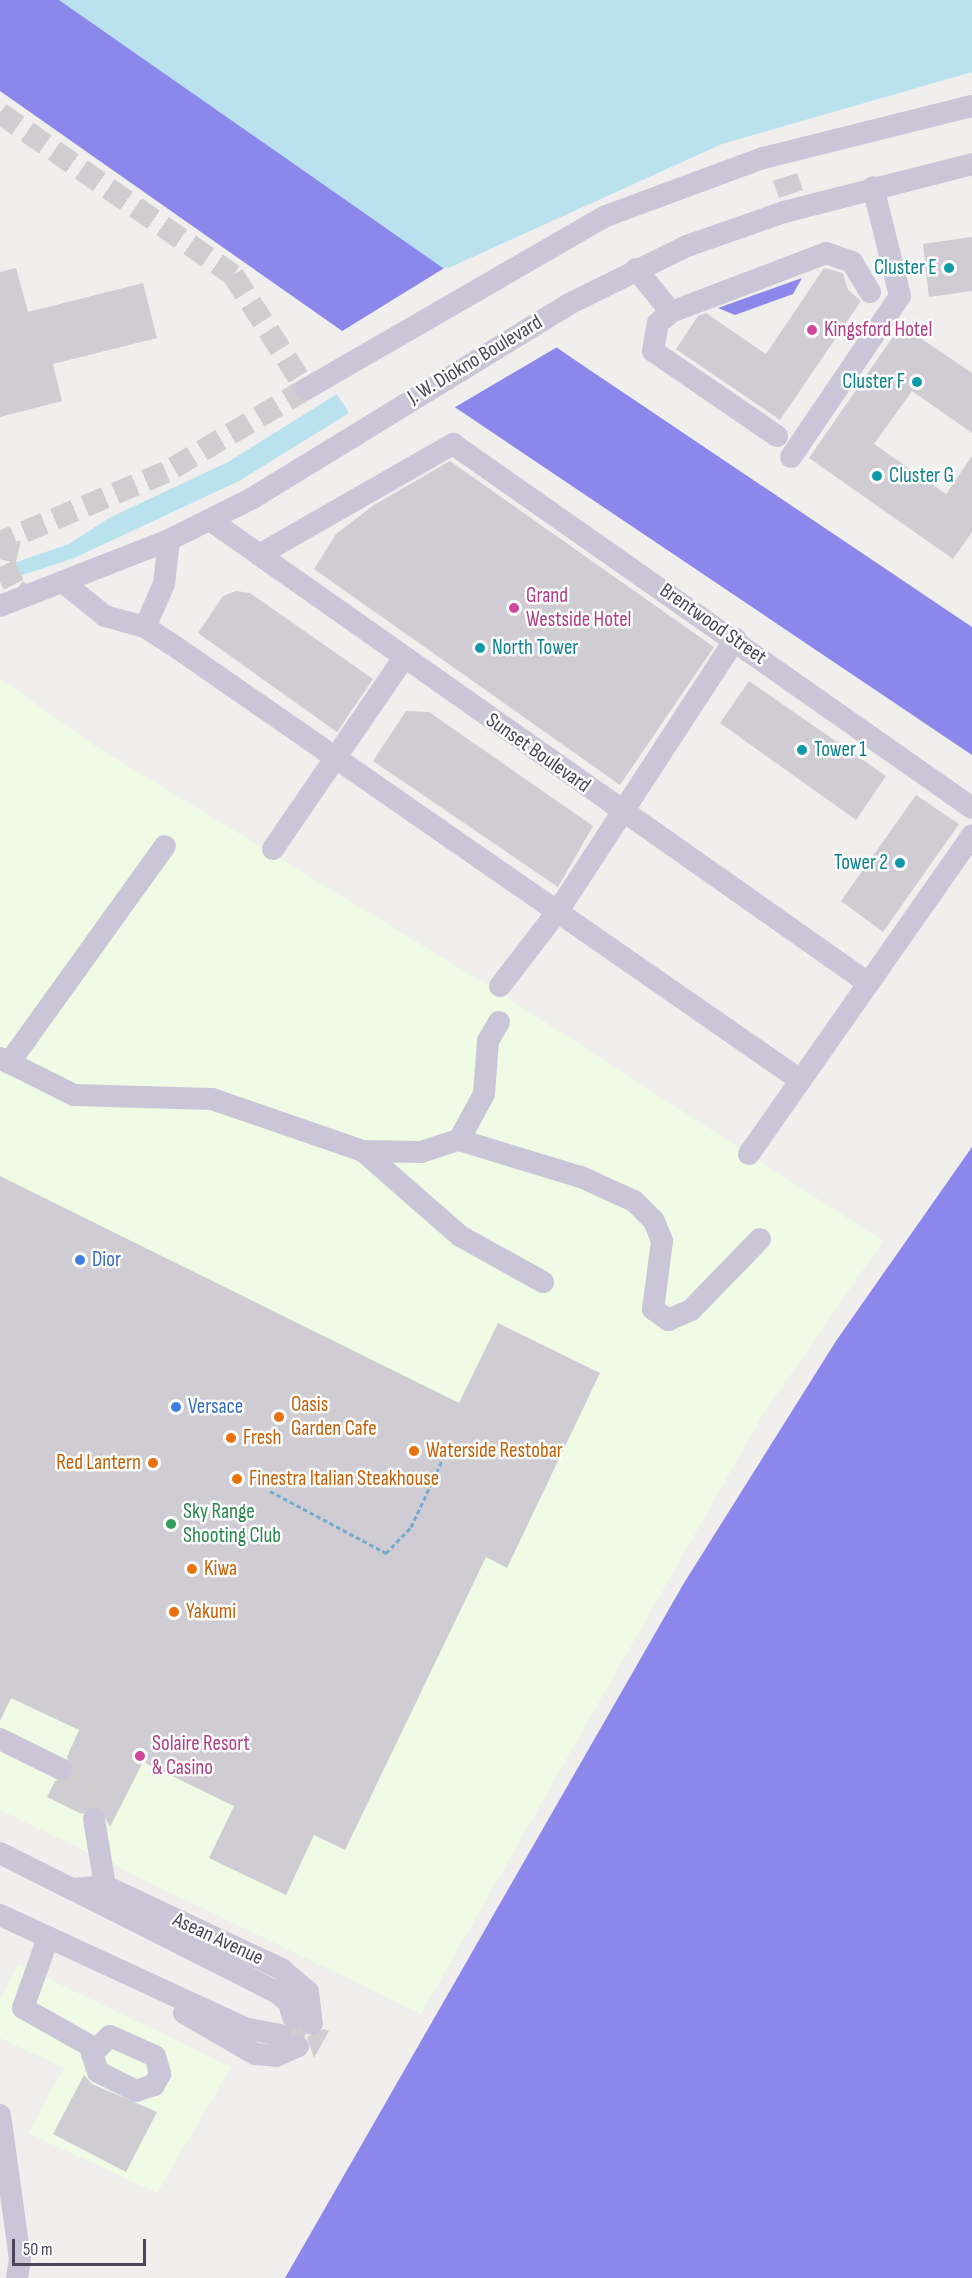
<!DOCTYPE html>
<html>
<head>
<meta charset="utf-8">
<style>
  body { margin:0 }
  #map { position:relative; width:972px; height:2278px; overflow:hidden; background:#f0efed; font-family:"Sofia Sans Condensed",sans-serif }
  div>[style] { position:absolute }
  .commercial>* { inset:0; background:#effbe5 }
  .green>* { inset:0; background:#bae2ee }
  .water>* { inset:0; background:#8c87eb }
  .pier>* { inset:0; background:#f0efed }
  .building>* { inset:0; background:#d0ccd4 }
  .minor-tunnel>* { height:22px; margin-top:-11px; transform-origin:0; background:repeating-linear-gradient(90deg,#cfcdd0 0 22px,transparent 0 33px) }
  .path>* { height:3px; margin-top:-1.5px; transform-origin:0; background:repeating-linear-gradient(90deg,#72accc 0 4.5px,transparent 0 7.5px) }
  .minor>* { height:22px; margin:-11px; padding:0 11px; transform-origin:11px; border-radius:11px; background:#cbc6d7 }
  .dots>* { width:16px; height:16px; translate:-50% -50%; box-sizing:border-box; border:3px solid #fff; border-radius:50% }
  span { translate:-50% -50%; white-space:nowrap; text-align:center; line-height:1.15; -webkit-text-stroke:5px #fff; paint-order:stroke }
  .culture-label { font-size:21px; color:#0d838f }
  .right { translate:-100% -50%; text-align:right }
  .left { translate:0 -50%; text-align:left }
  .hotel-label { font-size:21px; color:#b23c85 }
  .street-label { font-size:21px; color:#4c455a }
  .shop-label { font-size:21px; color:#366cbe }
  .food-label { font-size:21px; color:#c56008 }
  .leisure-label { font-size:21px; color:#27864d }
  .scale { position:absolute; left:12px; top:2239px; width:134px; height:27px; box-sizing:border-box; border:3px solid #4c455a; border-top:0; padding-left:8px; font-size:18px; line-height:21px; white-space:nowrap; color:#4c455a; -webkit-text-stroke:4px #fff; paint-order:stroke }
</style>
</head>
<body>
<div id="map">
  <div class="commercial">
    <i style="clip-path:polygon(0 678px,92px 744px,497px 991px,883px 1241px,762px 1416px,421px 2014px,0 1810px)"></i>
    <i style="clip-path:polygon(18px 1964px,231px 2067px,157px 2193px,28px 2133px,64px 2068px,0 2038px,0 1999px)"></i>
  </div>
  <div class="green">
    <i style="clip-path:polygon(59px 0,972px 0,972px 72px,722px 144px,444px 270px)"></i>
    <i style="clip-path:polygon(337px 394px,349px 413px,239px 481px,72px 559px,19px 576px,12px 569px,14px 563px,69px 544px,109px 518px,228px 462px)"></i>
  </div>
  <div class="water">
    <i style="clip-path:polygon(0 0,59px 0,569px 356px,972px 627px,972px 755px,355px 340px,0 91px)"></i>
    <i style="clip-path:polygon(802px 278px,793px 294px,735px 315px,718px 308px)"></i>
    <i style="clip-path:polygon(972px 1147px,972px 2278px,285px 2278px,684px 1583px,836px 1341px)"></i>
  </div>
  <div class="pier">
    <i style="clip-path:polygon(446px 267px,559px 346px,452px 409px,339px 333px)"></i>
  </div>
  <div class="building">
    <i style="clip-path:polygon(797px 173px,803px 190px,779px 198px,773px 181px)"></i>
    <i style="clip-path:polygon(972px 237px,972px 291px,929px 297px,923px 244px)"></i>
    <i style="clip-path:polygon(16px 268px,28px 312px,143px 283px,157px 338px,53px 364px,62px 401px,0 417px,0 272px)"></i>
    <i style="clip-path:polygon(824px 268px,843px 273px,848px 290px,861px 301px,780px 420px,676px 349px,698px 316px,706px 313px,766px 354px)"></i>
    <i style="clip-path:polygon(901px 325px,972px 373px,972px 433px,912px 391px,874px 444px,946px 494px,972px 456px,972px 532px,953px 559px,809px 458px)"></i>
    <i style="clip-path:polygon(450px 461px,714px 647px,620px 785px,314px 569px,336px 534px,374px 505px)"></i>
    <i style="clip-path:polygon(236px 591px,250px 593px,373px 679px,337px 732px,198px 633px,223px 596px)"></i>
    <i style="clip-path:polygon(749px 681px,886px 776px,856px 820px,720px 723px)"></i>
    <i style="clip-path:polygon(406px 711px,429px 712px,593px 826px,558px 887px,373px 761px)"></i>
    <i style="clip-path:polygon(916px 795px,959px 824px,883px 932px,841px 901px)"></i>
    <i style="clip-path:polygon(0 1176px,459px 1403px,498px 1323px,600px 1373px,507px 1568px,486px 1557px,345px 1850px,314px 1835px,286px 1895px,209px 1858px,234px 1806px,143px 1762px,110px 1827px,99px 1807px,82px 1814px,47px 1797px,55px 1781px,73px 1775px,67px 1757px,79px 1730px,11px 1698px,0 1721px)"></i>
    <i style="clip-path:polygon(324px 2029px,329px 2031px,314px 2058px,307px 2037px)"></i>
    <i style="clip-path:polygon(84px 2075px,92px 2084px,157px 2112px,126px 2172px,53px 2134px)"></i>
  </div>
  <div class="minor-tunnel">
    <i style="left:0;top:113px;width:284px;rotate:34.8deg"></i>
    <i style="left:233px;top:275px;width:135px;rotate:57.4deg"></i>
    <i style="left:306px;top:389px;width:163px;rotate:149.3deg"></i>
    <i style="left:166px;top:472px;width:180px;rotate:157.1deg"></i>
    <i style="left:10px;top:539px;width:27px;rotate:103deg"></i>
    <i style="left:4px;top:565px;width:28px;rotate:64deg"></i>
    <i style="left:16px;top:590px;width:14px;rotate:36deg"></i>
    <i style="left:61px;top:1769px;width:49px;rotate:26.6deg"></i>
    <i style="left:105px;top:1791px;width:30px;rotate:111deg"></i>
    <i style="left:288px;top:2040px;width:24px;rotate:-54deg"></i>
  </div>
  <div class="path">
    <i style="left:270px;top:1491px;width:132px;rotate:28.1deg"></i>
    <i style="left:386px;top:1553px;width:36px;rotate:-46deg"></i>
    <i style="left:411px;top:1527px;width:83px;rotate:-65deg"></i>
  </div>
  <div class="minor">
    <i style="left:636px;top:269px;width:55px;rotate:50.9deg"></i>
    <i style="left:306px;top:389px;width:346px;rotate:-30deg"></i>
    <i style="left:606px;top:216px;width:167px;rotate:-20.3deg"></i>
    <i style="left:763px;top:158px;width:215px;rotate:-14deg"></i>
    <i style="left:777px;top:436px;width:150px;rotate:-145.6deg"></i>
    <i style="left:653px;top:351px;width:28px;rotate:-80deg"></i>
    <i style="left:658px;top:323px;width:17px;rotate:-40deg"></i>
    <i style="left:671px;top:312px;width:166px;rotate:-20.8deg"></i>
    <i style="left:826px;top:253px;width:28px;rotate:19deg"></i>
    <i style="left:852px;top:262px;width:35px;rotate:59deg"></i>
    <i style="left:791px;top:457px;width:194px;rotate:-55.9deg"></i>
    <i style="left:900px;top:296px;width:112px;rotate:-103.9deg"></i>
    <i style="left:210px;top:520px;width:805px;rotate:35.13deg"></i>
    <i style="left:259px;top:555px;width:224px;rotate:-29.8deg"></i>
    <i style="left:453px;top:444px;width:634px;rotate:35.04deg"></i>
    <i style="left:64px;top:583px;width:53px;rotate:38.8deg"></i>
    <i style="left:105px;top:616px;width:41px;rotate:15.4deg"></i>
    <i style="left:145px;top:627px;width:33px;rotate:33deg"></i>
    <i style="left:173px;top:645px;width:763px;rotate:34.75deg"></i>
    <i style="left:0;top:606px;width:181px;rotate:-21.3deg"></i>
    <i style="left:169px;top:540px;width:92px;rotate:-26.6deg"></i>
    <i style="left:251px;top:499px;width:373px;rotate:-31.5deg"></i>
    <i style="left:569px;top:304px;width:131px;rotate:-26.2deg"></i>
    <i style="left:687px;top:246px;width:103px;rotate:-19.3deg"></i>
    <i style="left:784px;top:212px;width:194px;rotate:-14.3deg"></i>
    <i style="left:145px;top:627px;width:47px;rotate:-66.2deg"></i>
    <i style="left:164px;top:584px;width:44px;rotate:-83.5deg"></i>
    <i style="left:273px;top:849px;width:230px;rotate:-55.6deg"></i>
    <i style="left:500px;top:986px;width:95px;rotate:-52.3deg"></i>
    <i style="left:558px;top:911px;width:325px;rotate:-56.9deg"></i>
    <i style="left:0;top:1058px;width:83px;rotate:26.6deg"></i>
    <i style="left:74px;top:1095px;width:138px;rotate:1.7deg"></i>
    <i style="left:212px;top:1099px;width:160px;rotate:19deg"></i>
    <i style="left:363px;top:1151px;width:58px;rotate:1deg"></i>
    <i style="left:421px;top:1152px;width:40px;rotate:-18deg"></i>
    <i style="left:459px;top:1140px;width:127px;rotate:16.9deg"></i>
    <i style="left:581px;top:1177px;width:58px;rotate:24.4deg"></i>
    <i style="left:634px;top:1201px;width:28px;rotate:45deg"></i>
    <i style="left:654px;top:1221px;width:22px;rotate:68deg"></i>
    <i style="left:662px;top:1241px;width:69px;rotate:97.5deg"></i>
    <i style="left:653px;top:1309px;width:19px;rotate:36deg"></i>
    <i style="left:668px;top:1320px;width:25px;rotate:-23deg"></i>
    <i style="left:691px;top:1310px;width:99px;rotate:-45.8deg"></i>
    <i style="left:9px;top:1063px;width:267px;rotate:-54.3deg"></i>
    <i style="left:459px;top:1140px;width:52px;rotate:-61.5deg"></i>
    <i style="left:484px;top:1094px;width:53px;rotate:-85.7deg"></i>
    <i style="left:488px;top:1041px;width:22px;rotate:-60deg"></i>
    <i style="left:363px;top:1151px;width:129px;rotate:41.2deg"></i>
    <i style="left:460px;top:1236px;width:95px;rotate:29deg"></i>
    <i style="left:749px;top:1154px;width:389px;rotate:-55deg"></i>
    <i style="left:0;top:1739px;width:68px;rotate:26.2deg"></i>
    <i style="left:94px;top:1819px;width:68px;rotate:80.7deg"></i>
    <i style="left:0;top:1853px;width:80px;rotate:26.6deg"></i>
    <i style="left:72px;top:1889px;width:33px;rotate:-5deg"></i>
    <i style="left:105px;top:1886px;width:195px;rotate:25.2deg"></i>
    <i style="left:281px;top:1969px;width:35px;rotate:40deg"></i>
    <i style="left:308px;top:1992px;width:32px;rotate:83deg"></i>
    <i style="left:72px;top:1889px;width:231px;rotate:26.8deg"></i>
    <i style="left:278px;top:1993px;width:15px;rotate:42deg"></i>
    <i style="left:289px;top:2003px;width:15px;rotate:74deg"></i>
    <i style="left:0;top:1915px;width:269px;rotate:24.8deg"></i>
    <i style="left:244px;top:2028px;width:37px;rotate:11deg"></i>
    <i style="left:48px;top:1938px;width:74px;rotate:109.7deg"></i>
    <i style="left:23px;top:2008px;width:81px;rotate:29.4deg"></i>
    <i style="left:184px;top:2013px;width:82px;rotate:30deg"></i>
    <i style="left:255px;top:2054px;width:21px;rotate:5deg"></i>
    <i style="left:276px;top:2056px;width:24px;rotate:-24deg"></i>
    <i style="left:110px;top:2036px;width:49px;rotate:24deg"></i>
    <i style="left:155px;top:2056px;width:19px;rotate:74deg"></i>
    <i style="left:160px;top:2074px;width:13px;rotate:119deg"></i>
    <i style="left:154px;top:2085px;width:19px;rotate:162deg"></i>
    <i style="left:136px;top:2091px;width:42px;rotate:-153.4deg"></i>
    <i style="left:98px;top:2072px;width:19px;rotate:-108deg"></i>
    <i style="left:92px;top:2054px;width:25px;rotate:-45deg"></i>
    <i style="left:0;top:2115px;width:145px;rotate:82.1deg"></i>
    <i style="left:20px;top:2259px;width:19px;rotate:99deg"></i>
  </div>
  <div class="dots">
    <i style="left:949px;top:268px;background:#0f9aa8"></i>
    <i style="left:812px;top:330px;background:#d1479c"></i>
    <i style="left:917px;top:382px;background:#0f9aa8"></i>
    <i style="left:877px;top:476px;background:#0f9aa8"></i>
    <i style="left:514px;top:608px;background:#d1479c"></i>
    <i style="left:480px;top:648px;background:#0f9aa8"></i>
    <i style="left:802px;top:750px;background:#0f9aa8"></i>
    <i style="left:900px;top:863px;background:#0f9aa8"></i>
    <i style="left:80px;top:1260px;background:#3f7fe0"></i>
    <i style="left:176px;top:1407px;background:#3f7fe0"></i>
    <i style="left:279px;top:1417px;background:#e8710a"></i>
    <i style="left:231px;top:1438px;background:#e8710a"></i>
    <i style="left:414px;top:1451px;background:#e8710a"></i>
    <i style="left:153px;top:1463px;background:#e8710a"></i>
    <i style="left:237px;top:1479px;background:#e8710a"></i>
    <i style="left:171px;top:1524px;background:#2e9e5b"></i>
    <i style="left:192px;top:1569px;background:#e8710a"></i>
    <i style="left:174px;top:1612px;background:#e8710a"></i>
    <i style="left:140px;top:1756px;background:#d1479c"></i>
  </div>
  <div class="culture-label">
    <span class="right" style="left:937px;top:268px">Cluster E</span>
    <span class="right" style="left:905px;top:382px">Cluster F</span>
    <span class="left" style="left:889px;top:476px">Cluster G</span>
    <span class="left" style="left:492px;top:648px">North Tower</span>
    <span class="left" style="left:814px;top:750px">Tower 1</span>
    <span class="right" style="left:888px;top:863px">Tower 2</span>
  </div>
  <div class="hotel-label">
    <span class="left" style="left:824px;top:330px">Kingsford Hotel</span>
    <span class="left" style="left:526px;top:608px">Grand<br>Westside Hotel</span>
    <span class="left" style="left:152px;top:1756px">Solaire Resort<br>&amp; Casino</span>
  </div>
  <div class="street-label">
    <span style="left:475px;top:360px;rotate:-31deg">J. W. Diokno Boulevard</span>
    <span style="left:713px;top:624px;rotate:35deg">Brentwood Street</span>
    <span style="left:538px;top:753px;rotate:35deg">Sunset Boulevard</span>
    <span style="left:218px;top:1939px;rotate:25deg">Asean Avenue</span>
  </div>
  <div class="shop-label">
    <span class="left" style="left:92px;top:1260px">Dior</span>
    <span class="left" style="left:188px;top:1407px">Versace</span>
  </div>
  <div class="food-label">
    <span class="left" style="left:291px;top:1417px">Oasis<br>Garden Cafe</span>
    <span class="left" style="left:243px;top:1438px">Fresh</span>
    <span class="left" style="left:426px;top:1451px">Waterside Restobar</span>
    <span class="right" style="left:141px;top:1463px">Red Lantern</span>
    <span class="left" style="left:249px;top:1479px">Finestra Italian Steakhouse</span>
    <span class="left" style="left:204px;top:1569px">Kiwa</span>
    <span class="left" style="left:186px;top:1612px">Yakumi</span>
  </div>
  <div class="leisure-label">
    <span class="left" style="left:183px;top:1524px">Sky Range<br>Shooting Club</span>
  </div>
  <div class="scale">50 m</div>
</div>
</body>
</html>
